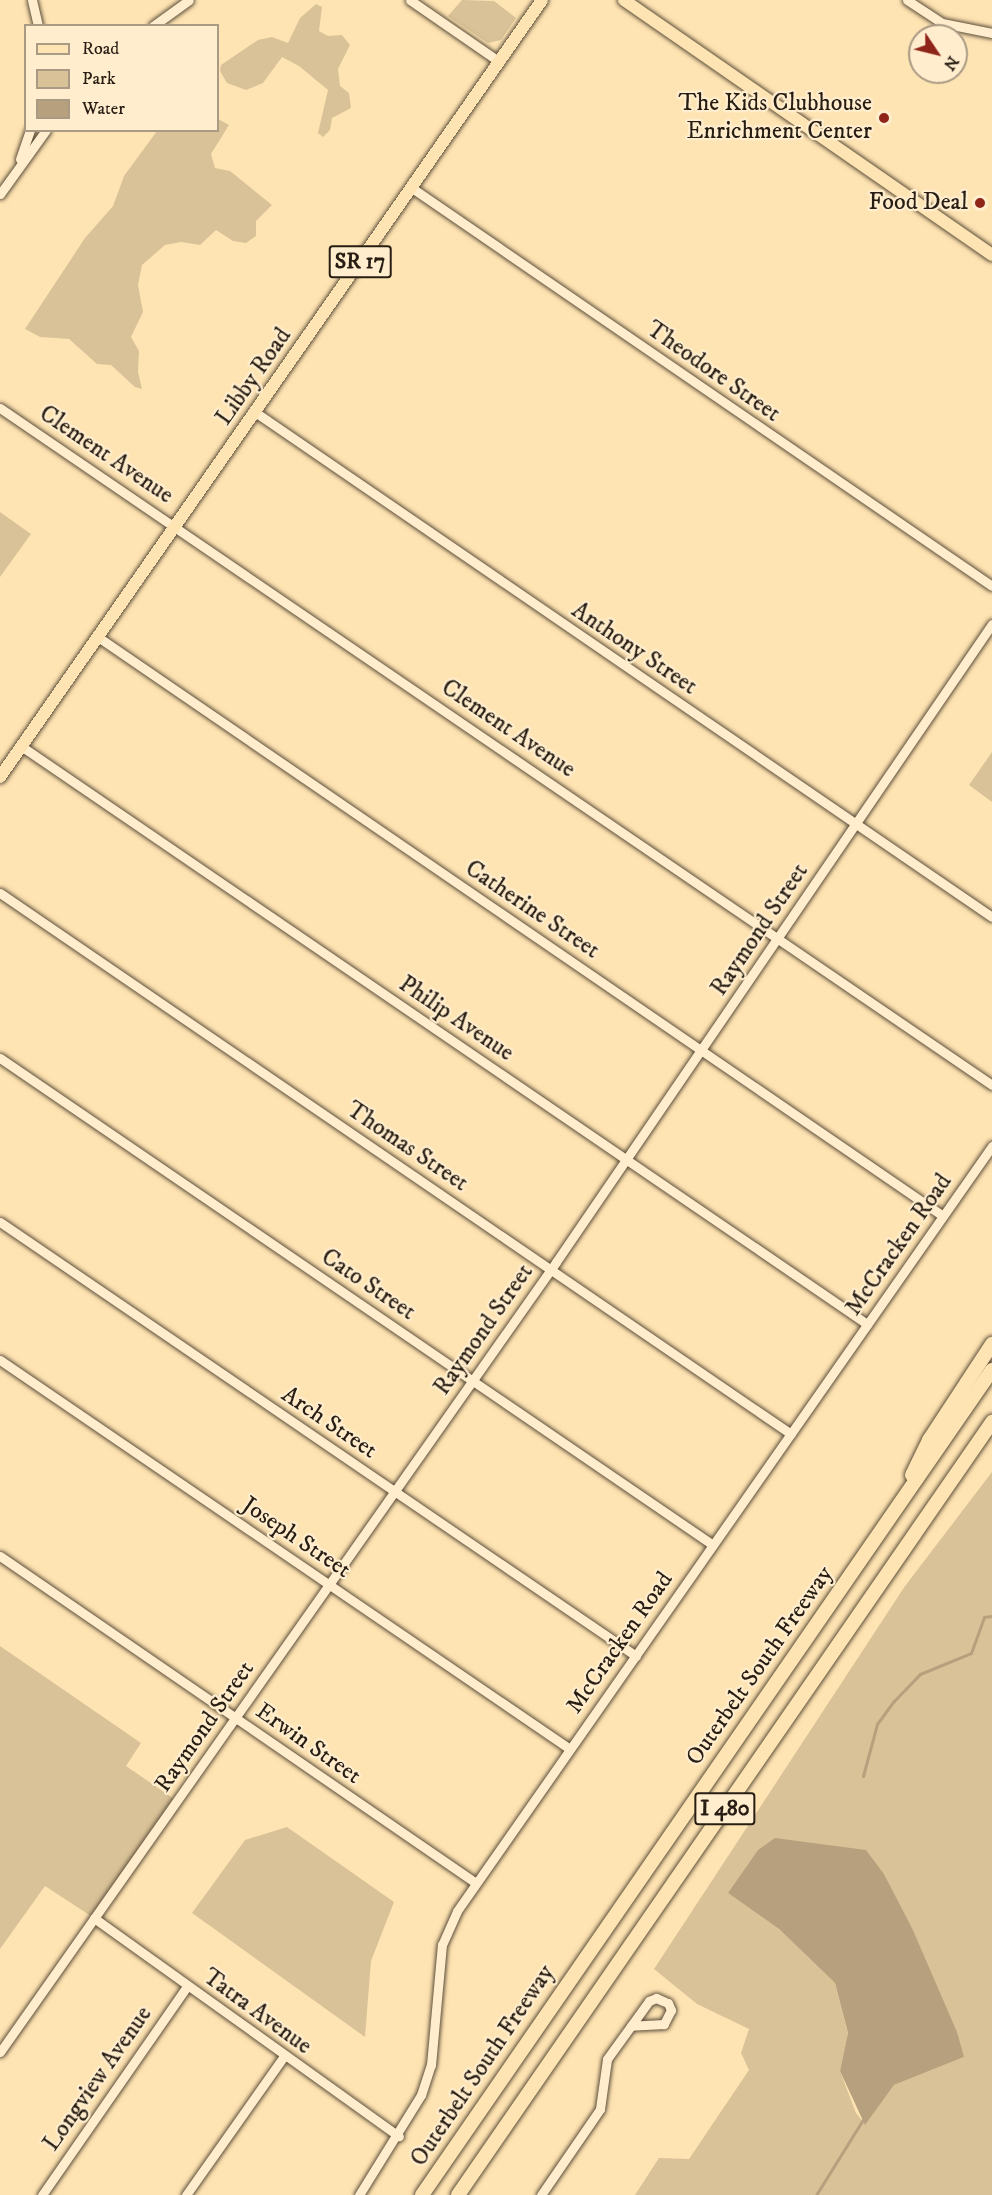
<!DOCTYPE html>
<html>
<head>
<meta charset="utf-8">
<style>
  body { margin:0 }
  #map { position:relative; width:992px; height:2195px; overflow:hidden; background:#ffe4b3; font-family:"IM FELL DW Pica",serif }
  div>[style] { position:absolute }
  .green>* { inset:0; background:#dac298 }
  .water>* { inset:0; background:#b6a07d }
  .stream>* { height:3px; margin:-1.5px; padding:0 1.5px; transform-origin:1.5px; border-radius:1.5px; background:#b6a07d }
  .roads { filter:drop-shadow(0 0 2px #5d4f3b) drop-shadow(0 0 2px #5d4f3b) }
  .minor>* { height:9px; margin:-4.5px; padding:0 4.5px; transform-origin:4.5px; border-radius:4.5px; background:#ffedce }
  .major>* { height:12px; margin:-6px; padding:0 6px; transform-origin:6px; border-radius:6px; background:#ffe4b3 }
  .highway>* { height:14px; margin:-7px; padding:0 7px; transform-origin:7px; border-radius:7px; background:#ffe4b3 }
  .dots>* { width:16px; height:16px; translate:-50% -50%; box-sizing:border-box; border:3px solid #ffedce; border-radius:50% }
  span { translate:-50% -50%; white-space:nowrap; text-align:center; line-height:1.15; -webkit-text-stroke:4.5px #ffedce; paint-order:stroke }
  .shield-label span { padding:2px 4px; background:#ffedce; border:2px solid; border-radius:4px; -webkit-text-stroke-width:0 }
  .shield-label { font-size:22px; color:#271d13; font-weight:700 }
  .poi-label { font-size:24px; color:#271d13 }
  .right { translate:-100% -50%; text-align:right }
  .street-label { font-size:24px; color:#271d13 }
  .legend { position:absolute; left:24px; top:24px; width:195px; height:108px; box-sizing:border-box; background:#ffedce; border:2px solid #a99a83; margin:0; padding:8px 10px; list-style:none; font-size:18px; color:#271d13 }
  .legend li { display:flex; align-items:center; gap:12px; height:30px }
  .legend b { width:30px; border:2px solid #a99a83 }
  .north { position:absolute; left:908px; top:24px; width:60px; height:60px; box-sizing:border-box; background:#ffedce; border:2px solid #a99a83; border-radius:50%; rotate:125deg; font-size:16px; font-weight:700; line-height:24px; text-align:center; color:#271d13 }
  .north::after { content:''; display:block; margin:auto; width:21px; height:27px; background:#8f2418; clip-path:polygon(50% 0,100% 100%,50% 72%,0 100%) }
</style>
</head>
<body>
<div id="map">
  <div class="green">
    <i style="clip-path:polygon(462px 0,494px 1px,516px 18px,501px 40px,488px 43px,448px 16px)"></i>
    <i style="clip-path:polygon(316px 4px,322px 7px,319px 31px,328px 36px,342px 35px,350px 45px,338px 69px,340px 86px,349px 93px,351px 108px,332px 118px,330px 130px,323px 137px,318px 133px,328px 90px,299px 66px,282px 57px,263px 83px,246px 90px,227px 83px,220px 71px,221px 65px,258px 40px,272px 37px,288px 43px,300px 18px)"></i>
    <i style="clip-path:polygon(218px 119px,229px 125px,211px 154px,215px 168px,230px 171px,272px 205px,256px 221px,256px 236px,246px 243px,233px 241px,216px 230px,200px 245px,181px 242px,165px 245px,142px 265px,138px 285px,143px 312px,131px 337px,139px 351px,138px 372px,142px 389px,135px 387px,111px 365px,97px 364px,69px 339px,40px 337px,25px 329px,85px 238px,113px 206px,124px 176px,157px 131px,218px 130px)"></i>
    <i style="clip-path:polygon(0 512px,31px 534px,0 577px)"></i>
    <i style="clip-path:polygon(992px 752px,992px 802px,969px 785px)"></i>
    <i style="clip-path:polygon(evenodd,992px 1472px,992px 2195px,635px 2195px,659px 2158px,689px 2159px,749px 2070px,741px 2053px,749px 2029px,697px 2004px,654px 1969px,905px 1586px,992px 1472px,884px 1874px,912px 1929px,964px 2057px,894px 2085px,865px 2124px,856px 2113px,840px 2071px,848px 2034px,835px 1983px,779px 1929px,728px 1893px,884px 1874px)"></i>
    <i style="clip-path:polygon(0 1646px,141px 1743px,126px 1766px,177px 1801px,94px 1918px,45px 1886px,0 1949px)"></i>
    <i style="clip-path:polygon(287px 1827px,394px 1902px,371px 1961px,365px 2037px,192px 1913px,245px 1840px)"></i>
  </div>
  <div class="water">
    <i style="clip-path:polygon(775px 1838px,866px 1850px,884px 1874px,912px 1928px,957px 2032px,964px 2057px,894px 2085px,865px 2125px,840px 2071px,848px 2033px,835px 1983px,779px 1929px,728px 1893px,758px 1850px)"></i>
  </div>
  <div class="stream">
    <i style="left:863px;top:1776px;width:54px;rotate:-74.9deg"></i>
    <i style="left:877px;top:1724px;width:29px;rotate:-54deg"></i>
    <i style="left:894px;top:1701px;width:37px;rotate:-46deg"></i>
    <i style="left:920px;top:1674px;width:55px;rotate:-22.4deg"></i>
    <i style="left:971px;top:1653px;width:38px;rotate:-70deg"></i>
    <i style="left:984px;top:1617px;width:8px;rotate:-7deg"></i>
    <i style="left:816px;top:2195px;width:91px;rotate:-58.1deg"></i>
  </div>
  <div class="roads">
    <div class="minor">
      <i style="left:32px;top:0;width:27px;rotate:77deg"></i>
      <i style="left:410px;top:0;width:109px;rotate:34.6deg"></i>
      <i style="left:907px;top:0;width:42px;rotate:33.3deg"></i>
      <i style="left:942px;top:23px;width:51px;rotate:11.3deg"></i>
      <i style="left:153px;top:26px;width:44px;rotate:-35.8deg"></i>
      <i style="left:20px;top:159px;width:31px;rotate:-71deg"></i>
      <i style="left:412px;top:188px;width:703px;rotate:34.46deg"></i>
      <i style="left:0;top:194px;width:79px;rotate:-54.3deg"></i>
      <i style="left:0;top:408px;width:1201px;rotate:34.31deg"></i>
      <i style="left:255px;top:412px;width:893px;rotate:34.42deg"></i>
      <i style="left:98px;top:637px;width:1024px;rotate:34.42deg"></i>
      <i style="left:21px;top:746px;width:1025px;rotate:34.34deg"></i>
      <i style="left:0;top:893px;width:958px;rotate:34.37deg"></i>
      <i style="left:0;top:1058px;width:863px;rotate:34.33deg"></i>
      <i style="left:0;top:1222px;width:770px;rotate:34.31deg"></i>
      <i style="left:0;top:1360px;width:690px;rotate:34.31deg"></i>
      <i style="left:0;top:1556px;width:577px;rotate:34.49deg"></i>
      <i style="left:94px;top:1918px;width:375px;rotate:35.6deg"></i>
      <i style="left:0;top:2052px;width:966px;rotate:-54.86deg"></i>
      <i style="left:556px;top:1262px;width:773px;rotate:-55.65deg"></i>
      <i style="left:42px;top:2195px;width:254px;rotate:-55.2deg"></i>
      <i style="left:186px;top:2195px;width:170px;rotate:-54.8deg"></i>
      <i style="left:359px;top:2195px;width:118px;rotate:-58.2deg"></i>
      <i style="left:421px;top:2095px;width:32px;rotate:-72deg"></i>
      <i style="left:431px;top:2065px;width:121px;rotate:-84.8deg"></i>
      <i style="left:442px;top:1945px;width:37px;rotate:-66deg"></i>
      <i style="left:457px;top:1911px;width:934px;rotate:-55.03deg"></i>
      <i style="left:541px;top:2195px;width:104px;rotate:-55.5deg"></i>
      <i style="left:600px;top:2109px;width:50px;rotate:-82deg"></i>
      <i style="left:607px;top:2059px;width:72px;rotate:-54.1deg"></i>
      <i style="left:649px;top:2001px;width:8px;rotate:-23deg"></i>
      <i style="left:656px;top:1998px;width:13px;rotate:23deg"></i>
      <i style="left:668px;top:2003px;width:8px;rotate:67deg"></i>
      <i style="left:671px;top:2010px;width:16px;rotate:117deg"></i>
      <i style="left:664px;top:2024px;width:33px;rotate:177deg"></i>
    </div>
    <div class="major">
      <i style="left:624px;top:0;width:448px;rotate:34.7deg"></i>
      <i style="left:0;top:777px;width:947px;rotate:-55.1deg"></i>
    </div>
    <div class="highway">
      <i style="left:912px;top:1475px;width:39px;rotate:-64deg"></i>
      <i style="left:929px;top:1440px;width:115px;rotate:-56.7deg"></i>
      <i style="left:422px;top:2195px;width:1003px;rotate:-55.36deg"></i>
      <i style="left:458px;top:2195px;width:940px;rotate:-55.36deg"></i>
    </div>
  </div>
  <div class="dots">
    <i style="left:884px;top:118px;background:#8f2418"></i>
    <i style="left:980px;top:203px;background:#8f2418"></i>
  </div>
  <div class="shield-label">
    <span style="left:360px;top:262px">SR 17</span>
    <span style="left:725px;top:1809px">I 480</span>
  </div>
  <div class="poi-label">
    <span class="right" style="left:872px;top:118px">The Kids Clubhouse<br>Enrichment Center</span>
    <span class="right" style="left:968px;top:203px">Food Deal</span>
  </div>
  <div class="street-label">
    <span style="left:713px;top:372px;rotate:35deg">Theodore Street</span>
    <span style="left:254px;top:377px;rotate:-55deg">Libby Road</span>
    <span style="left:106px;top:455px;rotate:34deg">Clement Avenue</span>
    <span style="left:634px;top:649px;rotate:34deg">Anthony Street</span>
    <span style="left:508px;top:729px;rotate:34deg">Clement Avenue</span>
    <span style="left:532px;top:910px;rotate:34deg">Catherine Street</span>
    <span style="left:760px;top:930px;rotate:-56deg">Raymond Street</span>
    <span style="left:456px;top:1019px;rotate:34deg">Philip Avenue</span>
    <span style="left:407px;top:1147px;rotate:34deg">Thomas Street</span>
    <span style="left:899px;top:1245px;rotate:-55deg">McCracken Road</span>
    <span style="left:368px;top:1285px;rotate:34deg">Cato Street</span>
    <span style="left:484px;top:1330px;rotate:-55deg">Raymond Street</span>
    <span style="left:329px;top:1423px;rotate:34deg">Arch Street</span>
    <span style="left:296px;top:1538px;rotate:34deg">Joseph Street</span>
    <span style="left:620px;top:1643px;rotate:-55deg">McCracken Road</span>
    <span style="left:760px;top:1666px;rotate:-55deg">Outerbelt South Freeway</span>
    <span style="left:205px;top:1727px;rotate:-55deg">Raymond Street</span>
    <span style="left:308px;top:1744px;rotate:35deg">Erwin Street</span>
    <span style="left:257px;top:2012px;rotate:36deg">Tatra Avenue</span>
    <span style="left:483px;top:2066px;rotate:-56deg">Outerbelt South Freeway</span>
    <span style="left:98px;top:2079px;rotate:-55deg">Longview Avenue</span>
  </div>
  <ul class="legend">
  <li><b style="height:8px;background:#ffe4b3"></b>Road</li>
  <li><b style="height:16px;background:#dac298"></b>Park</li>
  <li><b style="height:16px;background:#b6a07d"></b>Water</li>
  </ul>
  <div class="north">N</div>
</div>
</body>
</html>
